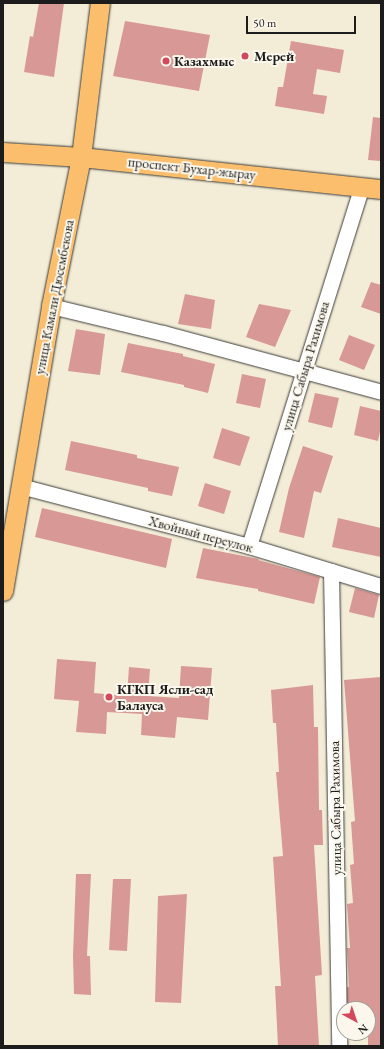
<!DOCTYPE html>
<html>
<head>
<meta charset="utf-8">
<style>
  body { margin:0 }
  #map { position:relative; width:384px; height:1049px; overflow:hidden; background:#f3edd7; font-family:"EB Garamond",serif }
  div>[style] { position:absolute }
  .building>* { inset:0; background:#d79896 }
  .roads { filter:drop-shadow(0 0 1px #3c3b38) drop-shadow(0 0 1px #3c3b38) }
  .minor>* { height:15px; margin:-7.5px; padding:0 7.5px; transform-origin:7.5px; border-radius:7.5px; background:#fff }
  .major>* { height:19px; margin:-9.5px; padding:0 9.5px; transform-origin:9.5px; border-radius:9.5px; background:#fabe6d }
  .dots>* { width:11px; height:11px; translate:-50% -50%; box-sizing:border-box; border:2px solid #fbf7ec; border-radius:50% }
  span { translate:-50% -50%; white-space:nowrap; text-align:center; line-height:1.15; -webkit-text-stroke:4px #fbf7ec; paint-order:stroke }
  .poi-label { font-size:14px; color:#1c1c1c; font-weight:700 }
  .left { translate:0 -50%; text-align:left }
  .street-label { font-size:14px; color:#1c1c1c }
  .frame { position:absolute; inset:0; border:4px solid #1c1c1c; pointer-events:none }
  .north { position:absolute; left:336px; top:1001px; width:40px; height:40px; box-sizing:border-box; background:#fbf7ec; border:1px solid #a29f99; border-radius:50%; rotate:140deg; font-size:11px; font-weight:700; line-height:16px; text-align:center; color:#1c1c1c }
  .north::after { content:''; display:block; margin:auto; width:14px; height:18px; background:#d1495b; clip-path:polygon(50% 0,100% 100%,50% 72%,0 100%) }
  .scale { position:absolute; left:246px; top:16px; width:110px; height:18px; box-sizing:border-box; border:2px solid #1c1c1c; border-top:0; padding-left:5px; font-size:12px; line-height:14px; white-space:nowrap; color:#1c1c1c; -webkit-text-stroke:3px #fbf7ec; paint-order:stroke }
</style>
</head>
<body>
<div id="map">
  <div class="building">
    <i style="clip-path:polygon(39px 3px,64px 3px,54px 77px,24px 72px,30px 36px,33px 37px)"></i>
    <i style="clip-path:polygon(125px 21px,210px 35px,199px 91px,113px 76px)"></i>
    <i style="clip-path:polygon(291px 41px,344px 50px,340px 73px,317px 69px,313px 94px,327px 96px,324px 114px,275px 106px,278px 87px,283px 87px)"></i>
    <i style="clip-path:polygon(373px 117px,381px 118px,381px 161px,368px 160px)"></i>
    <i style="clip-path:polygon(371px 282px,381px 285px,381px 314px,361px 307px)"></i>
    <i style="clip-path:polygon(185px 294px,215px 300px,211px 329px,178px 324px)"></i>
    <i style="clip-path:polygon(259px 304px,291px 310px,275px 347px,246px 337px)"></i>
    <i style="clip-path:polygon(76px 329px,105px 334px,100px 375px,68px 371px)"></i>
    <i style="clip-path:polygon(349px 335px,375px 345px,364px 370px,339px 360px)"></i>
    <i style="clip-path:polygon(128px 343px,183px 354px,183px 356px,215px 364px,208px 393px,184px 387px,184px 385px,121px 372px)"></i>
    <i style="clip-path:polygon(242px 374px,266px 379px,260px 408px,236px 403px)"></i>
    <i style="clip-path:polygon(315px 393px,339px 398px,332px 428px,308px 422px)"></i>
    <i style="clip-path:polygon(360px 406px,381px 411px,381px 427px,378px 441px,354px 435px)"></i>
    <i style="clip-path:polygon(222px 428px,250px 437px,240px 466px,213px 458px)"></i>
    <i style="clip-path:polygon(71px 441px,137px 455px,137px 458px,179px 467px,172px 496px,148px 491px,148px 488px,65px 470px)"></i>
    <i style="clip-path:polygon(303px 446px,333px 456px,321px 493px,314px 491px,304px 538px,279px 532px,289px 488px)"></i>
    <i style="clip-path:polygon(205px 483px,231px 491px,224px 514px,198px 506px)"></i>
    <i style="clip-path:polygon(42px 508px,172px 539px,166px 568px,35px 537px)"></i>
    <i style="clip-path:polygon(338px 518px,381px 528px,381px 557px,332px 547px)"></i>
    <i style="clip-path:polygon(203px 548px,259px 559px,258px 560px,320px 577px,314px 604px,258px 591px,258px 589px,196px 578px)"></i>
    <i style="clip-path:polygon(355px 588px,379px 595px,374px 618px,349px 612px)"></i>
    <i style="clip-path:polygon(57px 659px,96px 662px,94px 693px,127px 696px,129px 667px,150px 669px,148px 696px,179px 698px,181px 666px,212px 668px,208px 720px,177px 717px,175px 738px,141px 735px,142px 714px,107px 712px,106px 734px,76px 732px,79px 701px,54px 699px)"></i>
    <i style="clip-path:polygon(381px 677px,381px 1046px,368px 1046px,368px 1009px,347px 1009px,347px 987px,349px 987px,347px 948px,350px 948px,347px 904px,353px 903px,350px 865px,354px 864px,351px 822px,355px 821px,344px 680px)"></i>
    <i style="clip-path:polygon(313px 685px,314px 727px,318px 727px,319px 810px,322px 810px,323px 845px,314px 845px,322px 975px,315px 976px,319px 1046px,278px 1046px,275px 986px,281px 986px,273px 857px,283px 856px,276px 772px,279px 772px,276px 723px,273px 723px,271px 690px)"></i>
    <i style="clip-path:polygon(76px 874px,91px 874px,87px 956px,90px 956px,91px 995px,74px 994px,73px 956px)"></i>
    <i style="clip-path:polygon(113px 879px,131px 879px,127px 951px,109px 950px)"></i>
    <i style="clip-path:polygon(187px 894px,181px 1003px,155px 1002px,158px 896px)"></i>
  </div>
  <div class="roads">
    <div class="minor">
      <i style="left:51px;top:306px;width:115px;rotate:13.6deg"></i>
      <i style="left:163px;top:333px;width:226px;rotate:15.1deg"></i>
      <i style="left:20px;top:486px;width:237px;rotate:14.7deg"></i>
      <i style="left:249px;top:546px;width:138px;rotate:16.9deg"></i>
      <i style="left:249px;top:546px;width:377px;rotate:-72.6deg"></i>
      <i style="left:331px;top:571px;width:475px;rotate:89deg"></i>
    </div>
    <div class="major">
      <i style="left:3px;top:152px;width:78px;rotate:3.7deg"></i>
      <i style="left:81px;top:157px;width:302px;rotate:6.1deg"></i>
      <i style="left:3px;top:591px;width:289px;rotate:-80.4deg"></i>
      <i style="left:51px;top:306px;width:152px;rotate:-78.6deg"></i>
      <i style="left:81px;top:157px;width:155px;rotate:-83deg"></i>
    </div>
  </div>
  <div class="dots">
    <i style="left:245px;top:56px;background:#d1495b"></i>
    <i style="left:166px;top:61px;background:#d1495b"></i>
    <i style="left:109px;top:697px;background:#d1495b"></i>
  </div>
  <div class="poi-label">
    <span class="left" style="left:254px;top:56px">Мерей</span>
    <span class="left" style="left:174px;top:61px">Казахмыс</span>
    <span class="left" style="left:117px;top:697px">КГКП Ясли-сад<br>Балауса</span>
  </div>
  <div class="street-label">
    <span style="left:192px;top:168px;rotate:6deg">проспект Бухар-жырау</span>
    <span style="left:54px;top:297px;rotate:-79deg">улица Камали Дюсембекова</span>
    <span style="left:305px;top:366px;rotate:-73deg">улица Сабыра Рахимова</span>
    <span style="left:201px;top:534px;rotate:15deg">Хвойный переулок</span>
    <span style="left:335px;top:808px;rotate:-91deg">улица Сабыра Рахимова</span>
  </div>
  <div class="frame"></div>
  <div class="north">N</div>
  <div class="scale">50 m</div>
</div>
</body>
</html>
